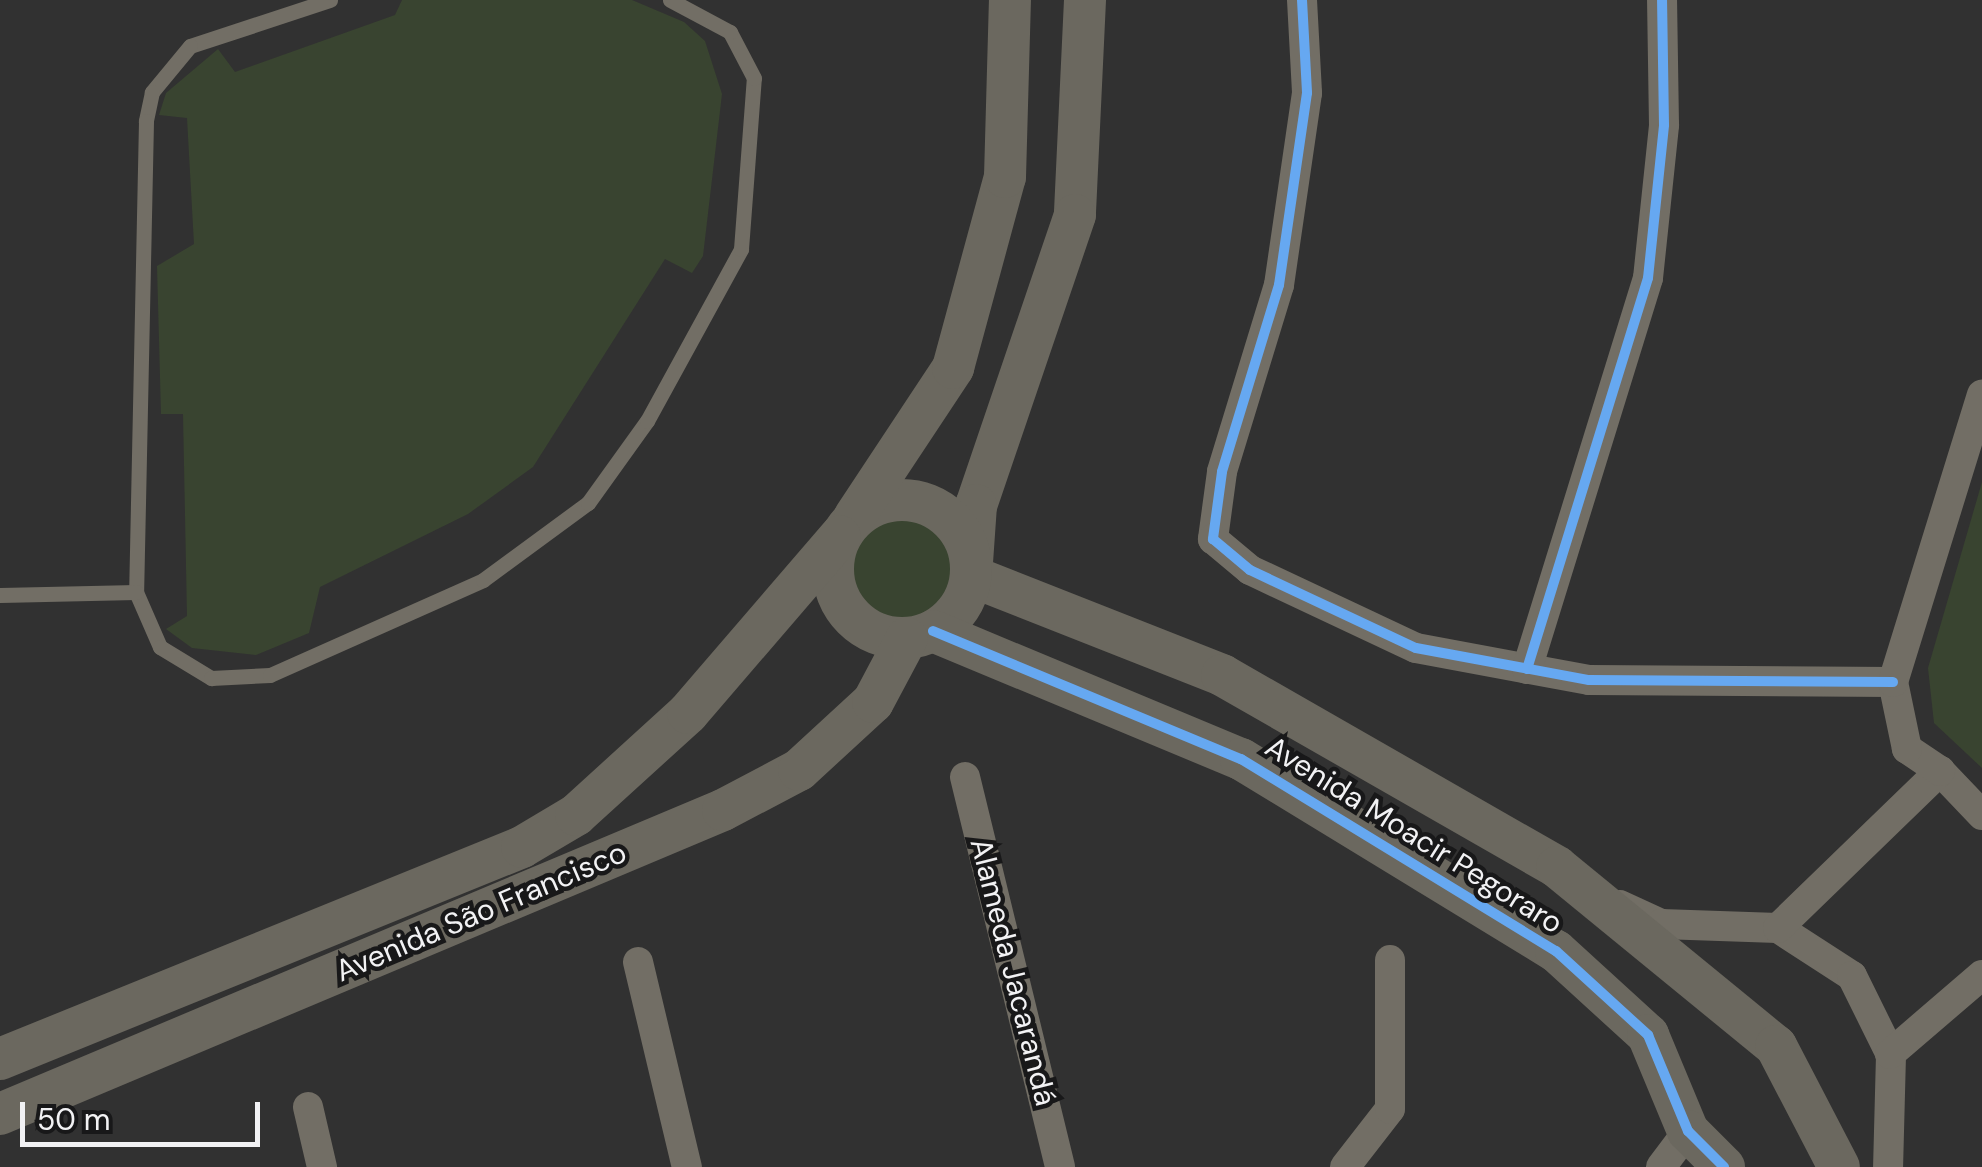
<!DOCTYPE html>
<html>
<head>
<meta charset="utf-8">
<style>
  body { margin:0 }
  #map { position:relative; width:1982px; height:1167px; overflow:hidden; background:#313131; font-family:"DM Sans",sans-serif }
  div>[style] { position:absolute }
  .green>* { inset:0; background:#394430 }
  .round { border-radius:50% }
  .lane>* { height:15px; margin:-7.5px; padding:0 7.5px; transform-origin:7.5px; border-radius:7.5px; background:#726e65 }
  .street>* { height:30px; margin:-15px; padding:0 15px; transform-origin:15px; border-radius:15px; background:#726e65 }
  .secondary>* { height:42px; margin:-21px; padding:0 21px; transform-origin:21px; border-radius:21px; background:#6b685f }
  .secondary>.ring { margin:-21px; padding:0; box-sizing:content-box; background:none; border:42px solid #6b685f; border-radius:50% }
  .cycleway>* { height:10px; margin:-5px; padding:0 5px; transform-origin:5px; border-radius:5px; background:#66a8f1 }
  span { translate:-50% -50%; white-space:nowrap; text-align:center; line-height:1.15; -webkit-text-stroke:9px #181819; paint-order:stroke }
  .street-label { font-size:30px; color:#f2f2f4 }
  .scale { position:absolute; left:20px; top:1102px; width:240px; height:45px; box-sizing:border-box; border:5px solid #f2f2f4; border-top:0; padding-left:12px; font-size:30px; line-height:35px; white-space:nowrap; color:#f2f2f4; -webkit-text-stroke:8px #181819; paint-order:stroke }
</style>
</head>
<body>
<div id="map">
  <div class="green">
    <i style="clip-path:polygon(402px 0,632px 0,684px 22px,705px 41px,722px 94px,703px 256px,692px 273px,665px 259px,533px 467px,468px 514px,320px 587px,309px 633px,256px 655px,192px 648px,166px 629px,187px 616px,183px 414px,161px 414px,157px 266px,194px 244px,187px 118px,159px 115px,166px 93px,218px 49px,235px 72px,395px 15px)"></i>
    <i style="clip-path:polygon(1982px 482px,1982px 768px,1934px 723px,1928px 668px)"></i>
    <i class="round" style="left:845px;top:512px;width:110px;height:110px"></i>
  </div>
  <div class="lane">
    <i style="left:330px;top:0;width:147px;rotate:161.8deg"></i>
    <i style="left:190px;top:46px;width:60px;rotate:129.6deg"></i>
    <i style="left:152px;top:92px;width:30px;rotate:102deg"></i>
    <i style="left:146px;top:121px;width:471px;rotate:91.2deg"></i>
    <i style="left:136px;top:592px;width:60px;rotate:66.4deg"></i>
    <i style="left:160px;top:647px;width:60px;rotate:31.3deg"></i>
    <i style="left:211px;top:678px;width:59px;rotate:-2.9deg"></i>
    <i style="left:270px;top:675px;width:233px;rotate:-24deg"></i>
    <i style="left:483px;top:580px;width:130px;rotate:-36.3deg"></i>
    <i style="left:588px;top:503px;width:101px;rotate:-54.3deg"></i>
    <i style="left:647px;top:421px;width:196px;rotate:-61.3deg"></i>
    <i style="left:741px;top:249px;width:171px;rotate:-85.7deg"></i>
    <i style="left:754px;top:78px;width:52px;rotate:-117.6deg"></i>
    <i style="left:730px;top:32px;width:68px;rotate:-151.9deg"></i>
    <i style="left:0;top:595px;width:136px;rotate:-1.3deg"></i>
  </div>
  <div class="street">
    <i style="left:1302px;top:0;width:93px;rotate:86.9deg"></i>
    <i style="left:1307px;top:93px;width:194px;rotate:98.3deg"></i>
    <i style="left:1279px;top:285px;width:195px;rotate:107deg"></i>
    <i style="left:1222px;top:472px;width:68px;rotate:97.7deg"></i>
    <i style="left:1213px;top:539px;width:48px;rotate:40deg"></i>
    <i style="left:1250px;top:570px;width:183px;rotate:25.2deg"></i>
    <i style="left:1416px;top:648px;width:176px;rotate:10.5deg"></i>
    <i style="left:1589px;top:680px;width:304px;rotate:0.4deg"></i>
    <i style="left:1527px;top:669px;width:409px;rotate:-72.8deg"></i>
    <i style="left:1648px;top:278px;width:154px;rotate:-84deg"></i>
    <i style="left:1664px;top:125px;width:125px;rotate:-90.9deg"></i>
    <i style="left:1940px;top:771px;width:61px;rotate:46.3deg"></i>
    <i style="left:965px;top:777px;width:401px;rotate:76.3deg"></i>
    <i style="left:1620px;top:905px;width:45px;rotate:24.9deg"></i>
    <i style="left:1661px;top:924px;width:117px;rotate:2deg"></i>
    <i style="left:1778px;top:928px;width:88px;rotate:33deg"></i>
    <i style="left:1852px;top:976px;width:88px;rotate:63.7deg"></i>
    <i style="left:1891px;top:1055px;width:112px;rotate:91.5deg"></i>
    <i style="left:1778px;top:928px;width:226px;rotate:-44.1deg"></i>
    <i style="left:1940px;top:771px;width:40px;rotate:-146deg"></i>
    <i style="left:1907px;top:749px;width:68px;rotate:-101.8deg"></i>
    <i style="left:1893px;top:682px;width:301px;rotate:-72.8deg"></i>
    <i style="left:638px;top:962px;width:211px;rotate:76.6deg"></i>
    <i style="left:1890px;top:1054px;width:121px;rotate:-40.7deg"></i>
    <i style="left:308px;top:1107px;width:62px;rotate:76.9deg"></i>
    <i style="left:1345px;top:1167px;width:73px;rotate:-52.2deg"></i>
    <i style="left:1390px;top:1109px;width:149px;rotate:-90deg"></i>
    <i style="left:1661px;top:1167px;width:45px;rotate:-53.1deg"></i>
  </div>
  <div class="secondary">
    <i style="left:1085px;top:0;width:215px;rotate:92.7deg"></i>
    <i style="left:1075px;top:215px;width:306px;rotate:108.8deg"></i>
    <i style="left:976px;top:505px;width:71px;rotate:94deg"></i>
    <i style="left:971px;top:576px;width:270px;rotate:21.5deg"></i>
    <i style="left:1222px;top:675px;width:386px;rotate:29.8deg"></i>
    <i style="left:1557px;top:867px;width:283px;rotate:39.3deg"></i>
    <i style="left:1776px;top:1046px;width:136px;rotate:62.5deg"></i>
    <i class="ring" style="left:833px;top:500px;width:96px;height:96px"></i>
    <i style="left:855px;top:516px;width:178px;rotate:-56.5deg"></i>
    <i style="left:953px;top:368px;width:198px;rotate:-74.8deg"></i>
    <i style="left:1005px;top:177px;width:177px;rotate:-88.4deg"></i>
    <i style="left:933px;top:631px;width:334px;rotate:22.6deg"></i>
    <i style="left:1241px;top:759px;width:369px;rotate:31.4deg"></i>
    <i style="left:1556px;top:951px;width:125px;rotate:42.4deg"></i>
    <i style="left:1648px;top:1035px;width:104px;rotate:67.4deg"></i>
    <i style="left:1688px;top:1131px;width:51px;rotate:45deg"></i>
    <i style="left:0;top:1059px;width:563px;rotate:-22.1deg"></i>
    <i style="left:522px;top:847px;width:63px;rotate:-30.7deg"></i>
    <i style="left:576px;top:815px;width:151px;rotate:-42.3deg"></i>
    <i style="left:688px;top:713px;width:233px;rotate:-49.3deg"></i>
    <i style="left:0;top:1114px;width:784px;rotate:-22.81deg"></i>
    <i style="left:723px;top:810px;width:86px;rotate:-27.8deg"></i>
    <i style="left:799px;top:770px;width:100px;rotate:-42.6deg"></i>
    <i style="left:873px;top:702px;width:72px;rotate:-62deg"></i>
  </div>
  <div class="cycleway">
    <i style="left:1302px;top:0;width:93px;rotate:86.9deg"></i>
    <i style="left:1307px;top:93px;width:194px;rotate:98.3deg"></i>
    <i style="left:1279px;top:285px;width:195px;rotate:107deg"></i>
    <i style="left:1222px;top:472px;width:68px;rotate:97.7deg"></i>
    <i style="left:1213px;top:539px;width:48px;rotate:40deg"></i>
    <i style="left:1250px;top:570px;width:183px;rotate:25.2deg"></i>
    <i style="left:1416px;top:648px;width:176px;rotate:10.5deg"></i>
    <i style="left:1589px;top:680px;width:304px;rotate:0.4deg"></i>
    <i style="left:933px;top:631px;width:334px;rotate:22.6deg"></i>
    <i style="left:1241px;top:759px;width:369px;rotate:31.4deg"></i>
    <i style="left:1556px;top:951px;width:125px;rotate:42.4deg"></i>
    <i style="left:1648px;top:1035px;width:104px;rotate:67.4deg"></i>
    <i style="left:1688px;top:1131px;width:51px;rotate:45deg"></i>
    <i style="left:1527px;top:669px;width:409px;rotate:-72.8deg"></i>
    <i style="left:1648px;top:278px;width:154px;rotate:-84deg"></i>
    <i style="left:1664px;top:125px;width:125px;rotate:-90.9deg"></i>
  </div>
  <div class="street-label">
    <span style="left:1414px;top:835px;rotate:32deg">Avenida Moacir Pegoraro</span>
    <span style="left:481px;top:912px;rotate:-23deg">Avenida São Francisco</span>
    <span style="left:1013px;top:972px;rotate:76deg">Alameda Jacarandá</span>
  </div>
  <div class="scale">50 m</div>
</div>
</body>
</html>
